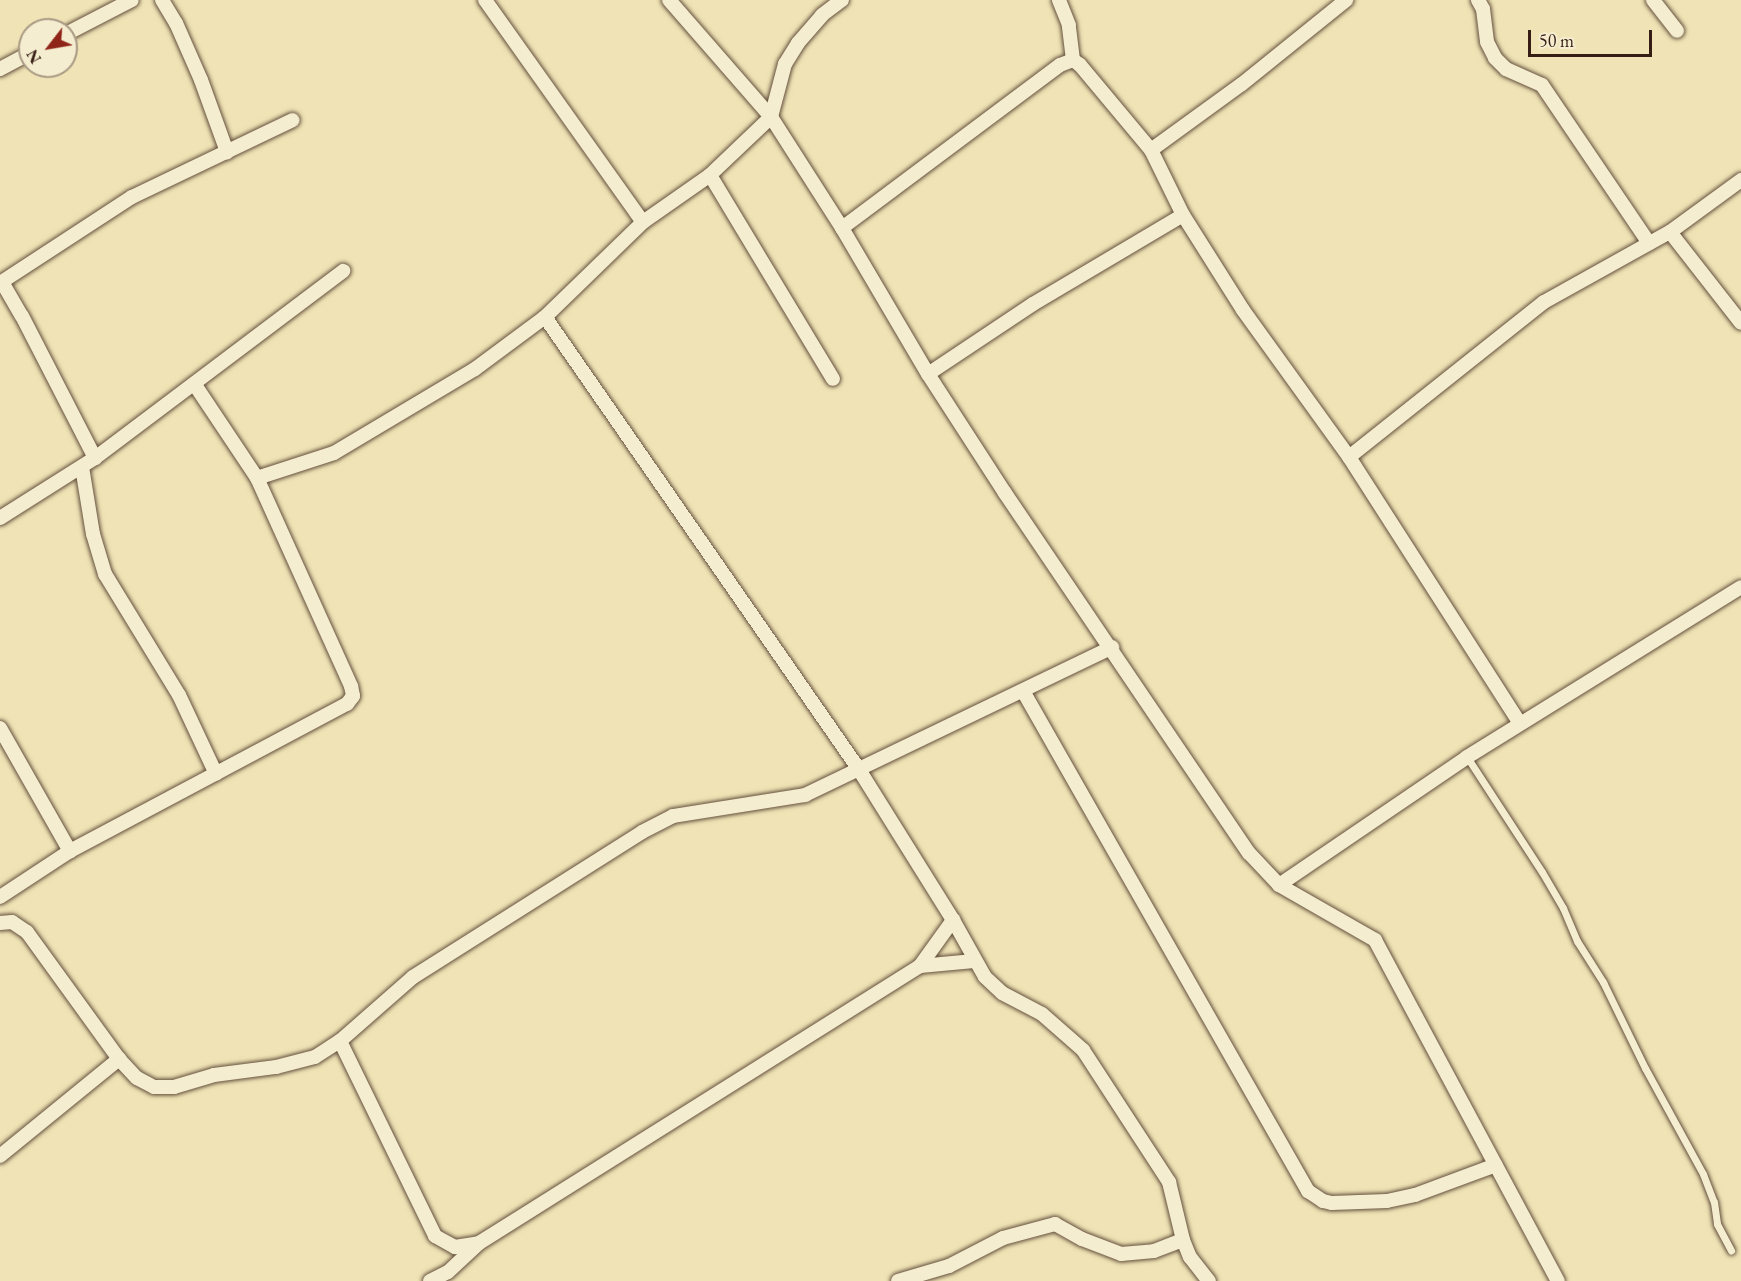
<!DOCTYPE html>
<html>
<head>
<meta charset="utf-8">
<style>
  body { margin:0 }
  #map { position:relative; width:1741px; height:1281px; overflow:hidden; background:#f0e4b6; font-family:"EB Garamond",serif }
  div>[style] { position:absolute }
  .roads { filter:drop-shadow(0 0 2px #64503d) drop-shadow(0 0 2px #64503d) }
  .lane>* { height:7px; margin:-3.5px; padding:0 3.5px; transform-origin:3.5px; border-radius:3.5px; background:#f5edd0 }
  .street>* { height:14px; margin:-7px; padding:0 7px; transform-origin:7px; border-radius:7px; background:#f5edd0 }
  span { translate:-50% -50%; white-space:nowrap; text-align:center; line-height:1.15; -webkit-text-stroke:4.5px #f5edd0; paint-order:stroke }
  .north { position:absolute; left:18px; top:18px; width:60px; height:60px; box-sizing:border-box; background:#f5edd0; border:2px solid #a99a85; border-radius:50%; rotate:239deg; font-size:16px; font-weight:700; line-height:24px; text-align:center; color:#361e15 }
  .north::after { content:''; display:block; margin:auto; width:21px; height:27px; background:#8f2418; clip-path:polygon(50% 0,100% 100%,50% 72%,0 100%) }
  .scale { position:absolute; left:1528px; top:30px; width:124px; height:27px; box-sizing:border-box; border:3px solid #361e15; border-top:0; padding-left:8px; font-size:18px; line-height:21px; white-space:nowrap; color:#361e15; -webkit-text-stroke:4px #f5edd0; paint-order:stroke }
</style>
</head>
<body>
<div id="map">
  <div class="roads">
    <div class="lane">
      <i style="left:1467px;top:757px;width:137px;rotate:56.9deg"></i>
      <i style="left:1542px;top:872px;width:42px;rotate:59.7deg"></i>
      <i style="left:1563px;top:908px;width:36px;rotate:67deg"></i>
      <i style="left:1577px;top:941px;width:49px;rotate:57.6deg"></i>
      <i style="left:1603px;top:982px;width:96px;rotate:64deg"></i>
      <i style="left:1645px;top:1068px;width:121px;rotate:61.3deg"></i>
      <i style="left:1703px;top:1174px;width:30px;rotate:69deg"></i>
      <i style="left:1714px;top:1202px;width:22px;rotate:82deg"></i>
      <i style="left:1717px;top:1224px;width:30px;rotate:62deg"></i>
    </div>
    <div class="street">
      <i style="left:162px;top:0;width:27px;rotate:59deg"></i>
      <i style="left:176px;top:23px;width:62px;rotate:66.3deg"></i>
      <i style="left:201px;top:80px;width:77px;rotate:70.1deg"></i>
      <i style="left:485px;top:0;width:272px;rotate:54.6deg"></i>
      <i style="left:669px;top:0;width:155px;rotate:48.9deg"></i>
      <i style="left:771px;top:117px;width:132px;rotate:57.4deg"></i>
      <i style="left:842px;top:228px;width:169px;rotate:59.5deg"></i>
      <i style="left:928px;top:374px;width:142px;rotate:57.1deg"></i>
      <i style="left:1005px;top:493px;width:435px;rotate:55.9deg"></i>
      <i style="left:1249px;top:853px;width:44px;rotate:46.8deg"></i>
      <i style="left:1279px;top:885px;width:111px;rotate:29.8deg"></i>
      <i style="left:1375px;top:940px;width:387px;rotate:61.8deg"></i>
      <i style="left:1478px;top:0;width:10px;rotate:61deg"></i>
      <i style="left:1483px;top:9px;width:33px;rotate:83deg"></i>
      <i style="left:1487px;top:42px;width:18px;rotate:63deg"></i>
      <i style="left:1495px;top:58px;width:16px;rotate:45deg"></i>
      <i style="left:1506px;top:69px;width:39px;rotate:24deg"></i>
      <i style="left:1542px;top:85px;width:191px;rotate:55.9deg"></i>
      <i style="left:1653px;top:0;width:39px;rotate:52deg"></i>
      <i style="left:66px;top:34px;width:74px;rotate:-27.3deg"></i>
      <i style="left:0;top:69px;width:34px;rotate:-28deg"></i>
      <i style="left:1151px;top:150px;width:112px;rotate:-36deg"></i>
      <i style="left:1242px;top:84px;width:134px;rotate:-38.9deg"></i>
      <i style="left:710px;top:175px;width:238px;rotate:58.9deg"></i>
      <i style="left:1183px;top:215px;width:112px;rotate:57.7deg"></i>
      <i style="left:1243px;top:310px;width:181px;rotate:54.2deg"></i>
      <i style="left:1349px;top:457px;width:316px;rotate:57.3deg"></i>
      <i style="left:842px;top:228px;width:272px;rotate:-36.8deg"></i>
      <i style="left:1060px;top:65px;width:14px;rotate:-21deg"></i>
      <i style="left:1670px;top:232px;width:115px;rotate:52deg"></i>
      <i style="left:2px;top:282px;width:39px;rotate:60deg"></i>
      <i style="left:22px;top:316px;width:160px;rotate:62.8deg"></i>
      <i style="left:0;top:283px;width:158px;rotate:-33.1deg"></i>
      <i style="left:132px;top:197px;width:178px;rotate:-25.6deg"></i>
      <i style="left:545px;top:317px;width:549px;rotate:55.24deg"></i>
      <i style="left:858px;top:768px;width:179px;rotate:58deg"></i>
      <i style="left:953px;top:920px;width:65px;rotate:60.7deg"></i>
      <i style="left:985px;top:977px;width:23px;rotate:43deg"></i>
      <i style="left:1002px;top:993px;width:45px;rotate:27.7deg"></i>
      <i style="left:1042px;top:1014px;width:55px;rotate:41.3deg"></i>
      <i style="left:1083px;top:1050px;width:158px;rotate:56.9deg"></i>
      <i style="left:1169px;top:1182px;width:60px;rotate:76.4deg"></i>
      <i style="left:1183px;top:1240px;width:18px;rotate:68deg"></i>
      <i style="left:1190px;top:1257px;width:31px;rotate:52deg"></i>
      <i style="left:928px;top:374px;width:126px;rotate:-33.7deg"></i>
      <i style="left:1033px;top:304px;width:174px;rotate:-30.7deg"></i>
      <i style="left:1183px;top:215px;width:72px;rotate:-116.2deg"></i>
      <i style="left:1151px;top:150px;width:111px;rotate:-129.9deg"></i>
      <i style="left:1080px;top:65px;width:9px;rotate:-144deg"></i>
      <i style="left:1073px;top:60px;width:35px;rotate:-97deg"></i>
      <i style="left:1069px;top:25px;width:27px;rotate:-112deg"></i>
      <i style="left:195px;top:385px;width:112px;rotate:56.3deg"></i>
      <i style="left:257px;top:478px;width:81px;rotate:-18deg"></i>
      <i style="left:334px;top:453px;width:164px;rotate:-30.8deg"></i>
      <i style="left:475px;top:369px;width:87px;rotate:-36.6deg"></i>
      <i style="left:545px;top:317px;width:136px;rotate:-44.1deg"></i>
      <i style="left:643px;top:222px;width:82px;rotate:-35deg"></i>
      <i style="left:710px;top:175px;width:84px;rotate:-43.6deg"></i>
      <i style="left:771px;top:117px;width:55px;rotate:-75.2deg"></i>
      <i style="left:785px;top:64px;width:25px;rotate:-58deg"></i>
      <i style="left:798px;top:43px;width:37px;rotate:-49deg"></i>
      <i style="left:822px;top:15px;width:25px;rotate:-37deg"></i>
      <i style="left:1349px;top:457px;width:249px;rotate:-38.5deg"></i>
      <i style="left:1544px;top:302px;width:144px;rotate:-29.1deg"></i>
      <i style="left:1670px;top:232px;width:88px;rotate:-36.2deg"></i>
      <i style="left:82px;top:467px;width:68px;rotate:80.7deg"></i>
      <i style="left:93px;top:534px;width:42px;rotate:73.3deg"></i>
      <i style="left:105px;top:574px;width:142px;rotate:58.6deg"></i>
      <i style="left:179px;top:695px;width:87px;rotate:64.9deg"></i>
      <i style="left:0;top:518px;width:112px;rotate:-32.3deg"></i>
      <i style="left:95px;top:458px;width:311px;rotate:-37deg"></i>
      <i style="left:1023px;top:691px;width:576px;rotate:60.32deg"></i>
      <i style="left:1308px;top:1191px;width:18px;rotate:34deg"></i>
      <i style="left:1323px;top:1201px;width:9px;rotate:13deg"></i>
      <i style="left:1332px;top:1203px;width:55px;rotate:-2.1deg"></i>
      <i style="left:1387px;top:1201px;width:29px;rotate:-12deg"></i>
      <i style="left:1415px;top:1195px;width:86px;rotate:-20.3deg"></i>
      <i style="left:0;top:728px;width:142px;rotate:60.4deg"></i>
      <i style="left:1279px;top:885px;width:227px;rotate:-34.2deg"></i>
      <i style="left:1467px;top:757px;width:322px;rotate:-31.8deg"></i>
      <i style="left:0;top:897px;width:84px;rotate:-33.3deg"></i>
      <i style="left:70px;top:851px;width:314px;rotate:-28deg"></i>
      <i style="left:347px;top:704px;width:10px;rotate:-53deg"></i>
      <i style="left:353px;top:696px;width:10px;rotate:-101deg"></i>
      <i style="left:351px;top:686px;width:228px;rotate:-114.3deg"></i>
      <i style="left:0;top:923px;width:12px;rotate:-5deg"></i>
      <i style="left:12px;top:922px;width:18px;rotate:34deg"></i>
      <i style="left:27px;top:932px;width:157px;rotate:54.1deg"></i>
      <i style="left:119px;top:1059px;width:26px;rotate:47deg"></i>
      <i style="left:137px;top:1078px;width:19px;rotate:28deg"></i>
      <i style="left:154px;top:1087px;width:20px"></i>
      <i style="left:174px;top:1087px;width:42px;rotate:-16.7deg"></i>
      <i style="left:214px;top:1075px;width:63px;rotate:-7.4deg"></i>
      <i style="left:276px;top:1067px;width:40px;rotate:-14.4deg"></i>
      <i style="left:315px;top:1057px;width:30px;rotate:-33deg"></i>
      <i style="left:340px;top:1041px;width:97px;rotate:-41.2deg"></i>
      <i style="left:413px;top:977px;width:271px;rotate:-32.3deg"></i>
      <i style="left:642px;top:832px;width:35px;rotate:-27deg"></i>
      <i style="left:673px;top:816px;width:134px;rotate:-9deg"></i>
      <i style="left:805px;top:795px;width:341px;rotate:-25.7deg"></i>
      <i style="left:920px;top:966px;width:54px;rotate:-5.3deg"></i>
      <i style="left:340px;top:1041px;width:217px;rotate:64deg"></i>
      <i style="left:435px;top:1236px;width:23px;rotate:29deg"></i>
      <i style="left:455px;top:1247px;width:24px;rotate:-9deg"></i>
      <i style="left:479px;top:1243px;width:521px;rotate:-32.13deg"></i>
      <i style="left:920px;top:966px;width:57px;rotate:-54.3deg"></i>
      <i style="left:0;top:1156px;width:154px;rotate:-39.2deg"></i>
      <i style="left:430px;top:1281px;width:20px;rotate:-27deg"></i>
      <i style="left:448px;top:1272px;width:42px;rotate:-43.1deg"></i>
      <i style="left:898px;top:1281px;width:53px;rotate:-16.4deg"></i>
      <i style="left:949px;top:1266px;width:61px;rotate:-27.4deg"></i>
      <i style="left:1003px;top:1238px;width:54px;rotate:-15.1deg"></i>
      <i style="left:1055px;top:1224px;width:31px;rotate:29deg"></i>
      <i style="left:1082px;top:1239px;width:42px;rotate:21deg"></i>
      <i style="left:1121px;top:1254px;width:33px;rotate:-5deg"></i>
      <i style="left:1154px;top:1251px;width:31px;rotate:-21deg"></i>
    </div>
  </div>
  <div class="north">N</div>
  <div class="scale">50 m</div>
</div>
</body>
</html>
